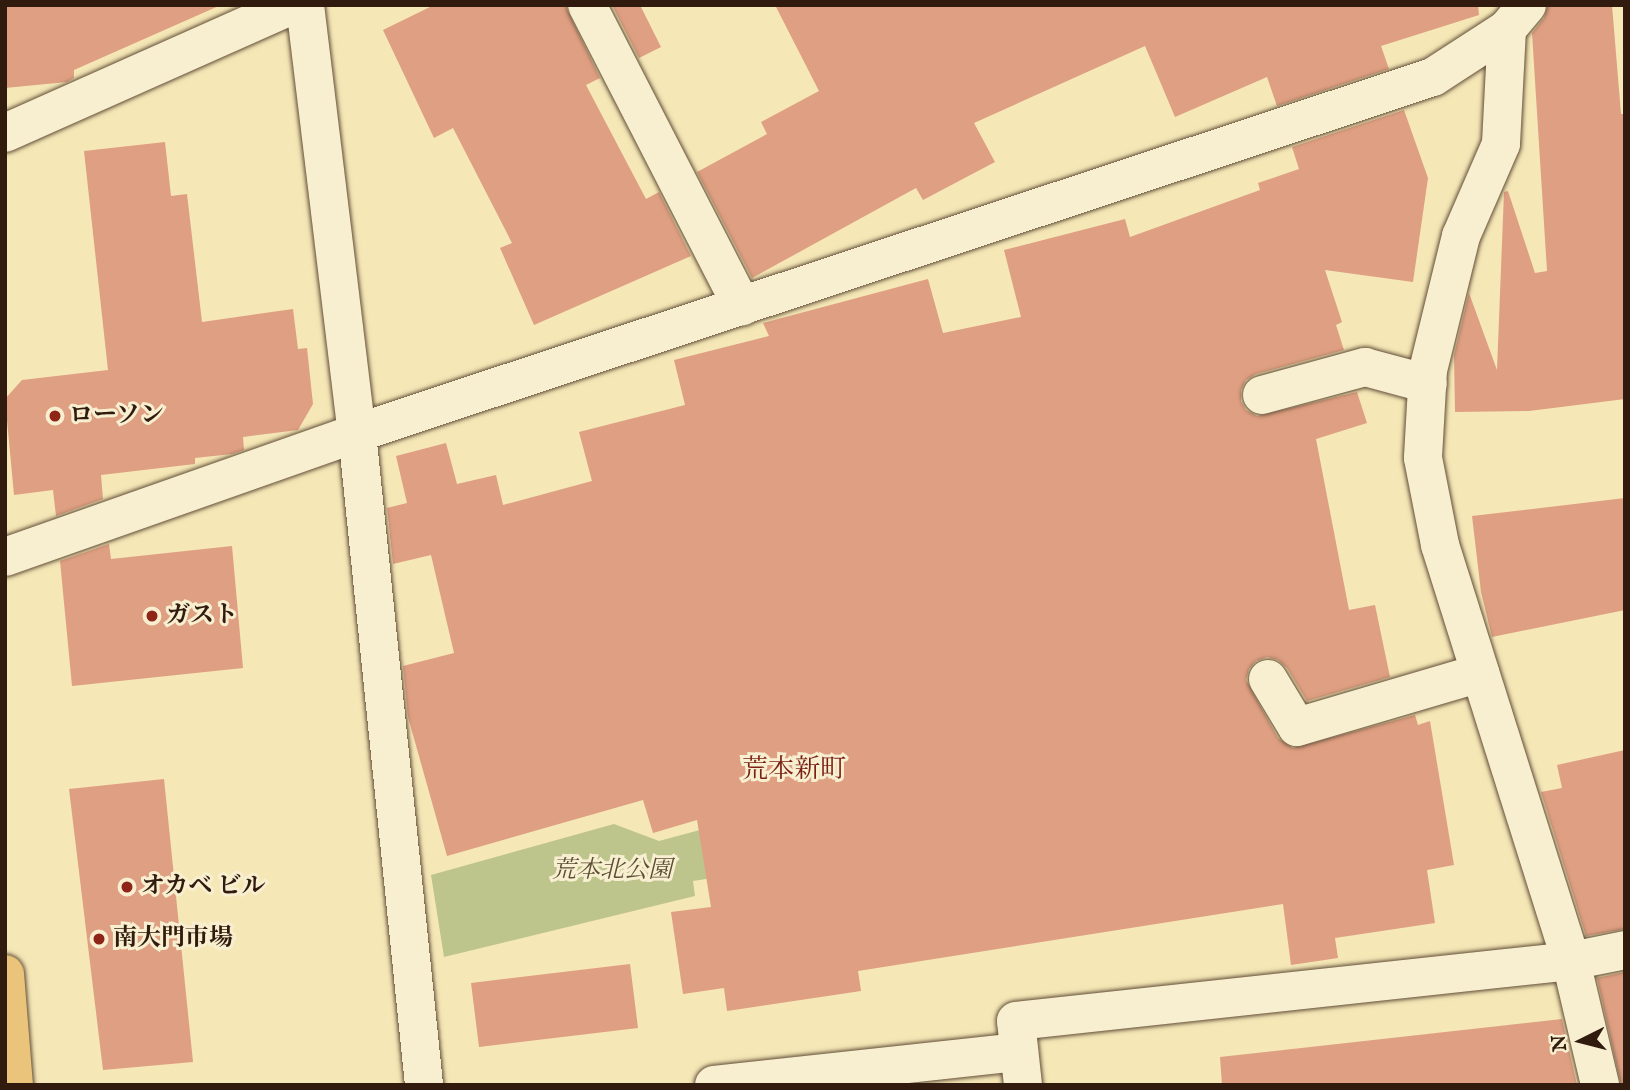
<!DOCTYPE html>
<html>
<head>
<meta charset="utf-8">
<style>
  body { margin:0 }
  #map { position:relative; width:1630px; height:1090px; overflow:hidden; background:#f5e7b6; font-family:"IM FELL English","Noto Serif JP",serif }
  div>[style] { position:absolute }
  .green>* { inset:0; background:#bdc58d }
  .building>* { inset:0; background:#df9f82 }
  .roads { filter:drop-shadow(0 0 2px #624e38) drop-shadow(0 0 2px #624e38) }
  .minor>* { height:38px; margin:-19px; padding:0 19px; transform-origin:19px; border-radius:19px; background:#f8efd0 }
  .highway>* { height:38px; margin:-19px; padding:0 19px; transform-origin:19px; border-radius:19px; background:#eac47b }
  .dots>* { width:19px; height:19px; translate:-50% -50%; box-sizing:border-box; border:4px solid #f8efd0; border-radius:50% }
  span { translate:-50% -50%; white-space:nowrap; text-align:center; line-height:1.15; -webkit-text-stroke:6px #f8efd0; paint-order:stroke }
  .poi-label { font-size:24px; color:#311b0e; font-weight:700 }
  .left { translate:0 -50%; text-align:left }
  .park-label { font-size:24px; color:#5b4e34; font-style:italic }
  .neighbourhood-label { font-size:26px; color:#7a1f14 }
  .frame { position:absolute; inset:0; border:7px solid #311b0e; pointer-events:none }
  .north { position:absolute; left:1546px; top:1006px; width:70px; height:70px; -webkit-text-stroke:5px #f8efd0; paint-order:stroke; rotate:264deg; font-size:19px; font-weight:700; line-height:28px; text-align:center; color:#311b0e }
  .north::after { content:''; display:block; margin:auto; width:24px; height:32px; background:#311b0e; clip-path:polygon(50% 0,100% 100%,50% 72%,0 100%) }
</style>
</head>
<body>
<div id="map">
  <div class="green">
    <i style="clip-path:polygon(778px 809px,784px 867px,693px 881px,695px 896px,444px 957px,431px 875px,614px 824px,659px 841px)"></i>
  </div>
  <div class="building">
    <i style="clip-path:polygon(5px 5px,221px 5px,74px 70px,74px 78px,67px 82px,5px 88px)"></i>
    <i style="clip-path:polygon(434px 5px,565px 5px,600px 78px,586px 85px,646px 199px,659px 192px,691px 256px,534px 325px,500px 248px,512px 243px,453px 128px,434px 138px,383px 30px)"></i>
    <i style="clip-path:polygon(612px 5px,640px 5px,661px 47px,639px 58px)"></i>
    <i style="clip-path:polygon(775px 5px,1478px 5px,1479px 15px,1381px 46px,1389px 69px,1277px 106px,1267px 77px,1175px 117px,1145px 46px,974px 123px,995px 162px,923px 200px,916px 188px,752px 278px,697px 172px,767px 134px,761px 122px,819px 91px)"></i>
    <i style="clip-path:polygon(1548px 5px,1612px 5px,1621px 114px,1625px 114px,1625px 399px,1529px 411px,1455px 412px,1454px 355px,1469px 293px,1497px 370px,1504px 192px,1508px 191px,1535px 273px,1547px 271px,1532px 33px,1544px 18px)"></i>
    <i style="clip-path:polygon(1404px 110px,1428px 178px,1413px 282px,1325px 270px,1342px 322px,1336px 325px,1344px 350px,1256px 374px,1246px 380px,1241px 390px,1241px 401px,1246px 410px,1257px 416px,1357px 392px,1367px 423px,1316px 439px,1349px 610px,1375px 605px,1390px 677px,1307px 701px,1287px 668px,1278px 660px,1267px 657px,1256px 661px,1249px 669px,1246px 680px,1278px 738px,1293px 748px,1415px 715px,1418px 725px,1430px 721px,1454px 865px,1427px 870px,1435px 923px,1335px 938px,1338px 958px,1291px 965px,1283px 904px,858px 971px,861px 991px,727px 1011px,724px 988px,683px 994px,671px 912px,711px 907px,697px 820px,653px 833px,643px 800px,447px 856px,408px 717px,403px 666px,454px 653px,431px 555px,393px 564px,387px 508px,407px 503px,396px 456px,446px 443px,457px 484px,496px 475px,503px 505px,592px 481px,579px 432px,685px 405px,674px 360px,769px 336px,763px 323px,928px 279px,943px 333px,1021px 317px,1004px 250px,1125px 219px,1130px 237px,1260px 190px,1258px 183px,1299px 169px,1292px 147px)"></i>
    <i style="clip-path:polygon(165px 142px,171px 196px,187px 194px,202px 322px,293px 309px,298px 349px,307px 348px,313px 404px,298px 430px,243px 437px,244px 450px,232px 454px,195px 458px,195px 464px,101px 475px,103px 499px,56px 516px,53px 490px,14px 495px,5px 399px,22px 380px,108px 370px,84px 151px)"></i>
    <i style="clip-path:polygon(1625px 498px,1625px 610px,1492px 637px,1481px 592px,1472px 516px)"></i>
    <i style="clip-path:polygon(109px 544px,111px 559px,232px 546px,243px 668px,72px 686px,60px 561px)"></i>
    <i style="clip-path:polygon(1625px 750px,1625px 929px,1586px 936px,1541px 792px,1562px 788px,1557px 765px)"></i>
    <i style="clip-path:polygon(164px 779px,193px 1062px,103px 1070px,69px 789px)"></i>
    <i style="clip-path:polygon(630px 964px,638px 1028px,479px 1047px,471px 983px)"></i>
    <i style="clip-path:polygon(1625px 972px,1625px 1085px,1621px 1085px,1597px 978px)"></i>
    <i style="clip-path:polygon(1562px 1019px,1577px 1085px,1222px 1085px,1220px 1057px)"></i>
  </div>
  <div class="roads">
    <div class="minor">
      <i style="left:305px;top:5px;width:431px;rotate:83.1deg"></i>
      <i style="left:357px;top:433px;width:655px;rotate:84.13deg"></i>
      <i style="left:587px;top:5px;width:339px;rotate:62.8deg"></i>
      <i style="left:1507px;top:29px;width:115px;rotate:93deg"></i>
      <i style="left:1501px;top:144px;width:100px;rotate:113.5deg"></i>
      <i style="left:1461px;top:236px;width:138px;rotate:103.8deg"></i>
      <i style="left:1428px;top:370px;width:88px;rotate:93.3deg"></i>
      <i style="left:1423px;top:458px;width:89px;rotate:78.9deg"></i>
      <i style="left:1440px;top:545px;width:436px;rotate:72.5deg"></i>
      <i style="left:1571px;top:961px;width:127px;rotate:76.8deg"></i>
      <i style="left:5px;top:133px;width:314px;rotate:-24deg"></i>
      <i style="left:1262px;top:395px;width:107px;rotate:-15.2deg"></i>
      <i style="left:1365px;top:367px;width:65px;rotate:15.1deg"></i>
      <i style="left:5px;top:557px;width:373px;rotate:-19.4deg"></i>
      <i style="left:357px;top:433px;width:1133px;rotate:-18.31deg"></i>
      <i style="left:1433px;top:77px;width:88px;rotate:-33deg"></i>
      <i style="left:1507px;top:29px;width:31px;rotate:-50deg"></i>
      <i style="left:1268px;top:679px;width:56px;rotate:58.9deg"></i>
      <i style="left:1297px;top:727px;width:191px;rotate:-16.4deg"></i>
      <i style="left:714px;top:1085px;width:307px;rotate:-6.2deg"></i>
      <i style="left:1023px;top:1085px;width:64px;rotate:-96.2deg"></i>
      <i style="left:1016px;top:1021px;width:558px;rotate:-6.17deg"></i>
      <i style="left:1571px;top:961px;width:55px;rotate:-11.5deg"></i>
    </div>
    <div class="highway">
      <i style="left:5px;top:974px;width:111px;rotate:85.4deg"></i>
    </div>
  </div>
  <div class="dots">
    <i style="left:55px;top:416px;background:#8f2418"></i>
    <i style="left:152px;top:616px;background:#8f2418"></i>
    <i style="left:127px;top:887px;background:#8f2418"></i>
    <i style="left:99px;top:939px;background:#8f2418"></i>
  </div>
  <div class="poi-label">
    <span class="left" style="left:69px;top:416px">ローソン</span>
    <span class="left" style="left:166px;top:616px">ガスト</span>
    <span class="left" style="left:141px;top:887px">オカベ ビル</span>
    <span class="left" style="left:113px;top:939px">南大門市場</span>
  </div>
  <div class="park-label">
    <span style="left:612px;top:871px">荒本北公園</span>
  </div>
  <div class="neighbourhood-label">
    <span style="left:794px;top:770px">荒本新町</span>
  </div>
  <div class="frame"></div>
  <div class="north">N</div>
</div>
</body>
</html>
